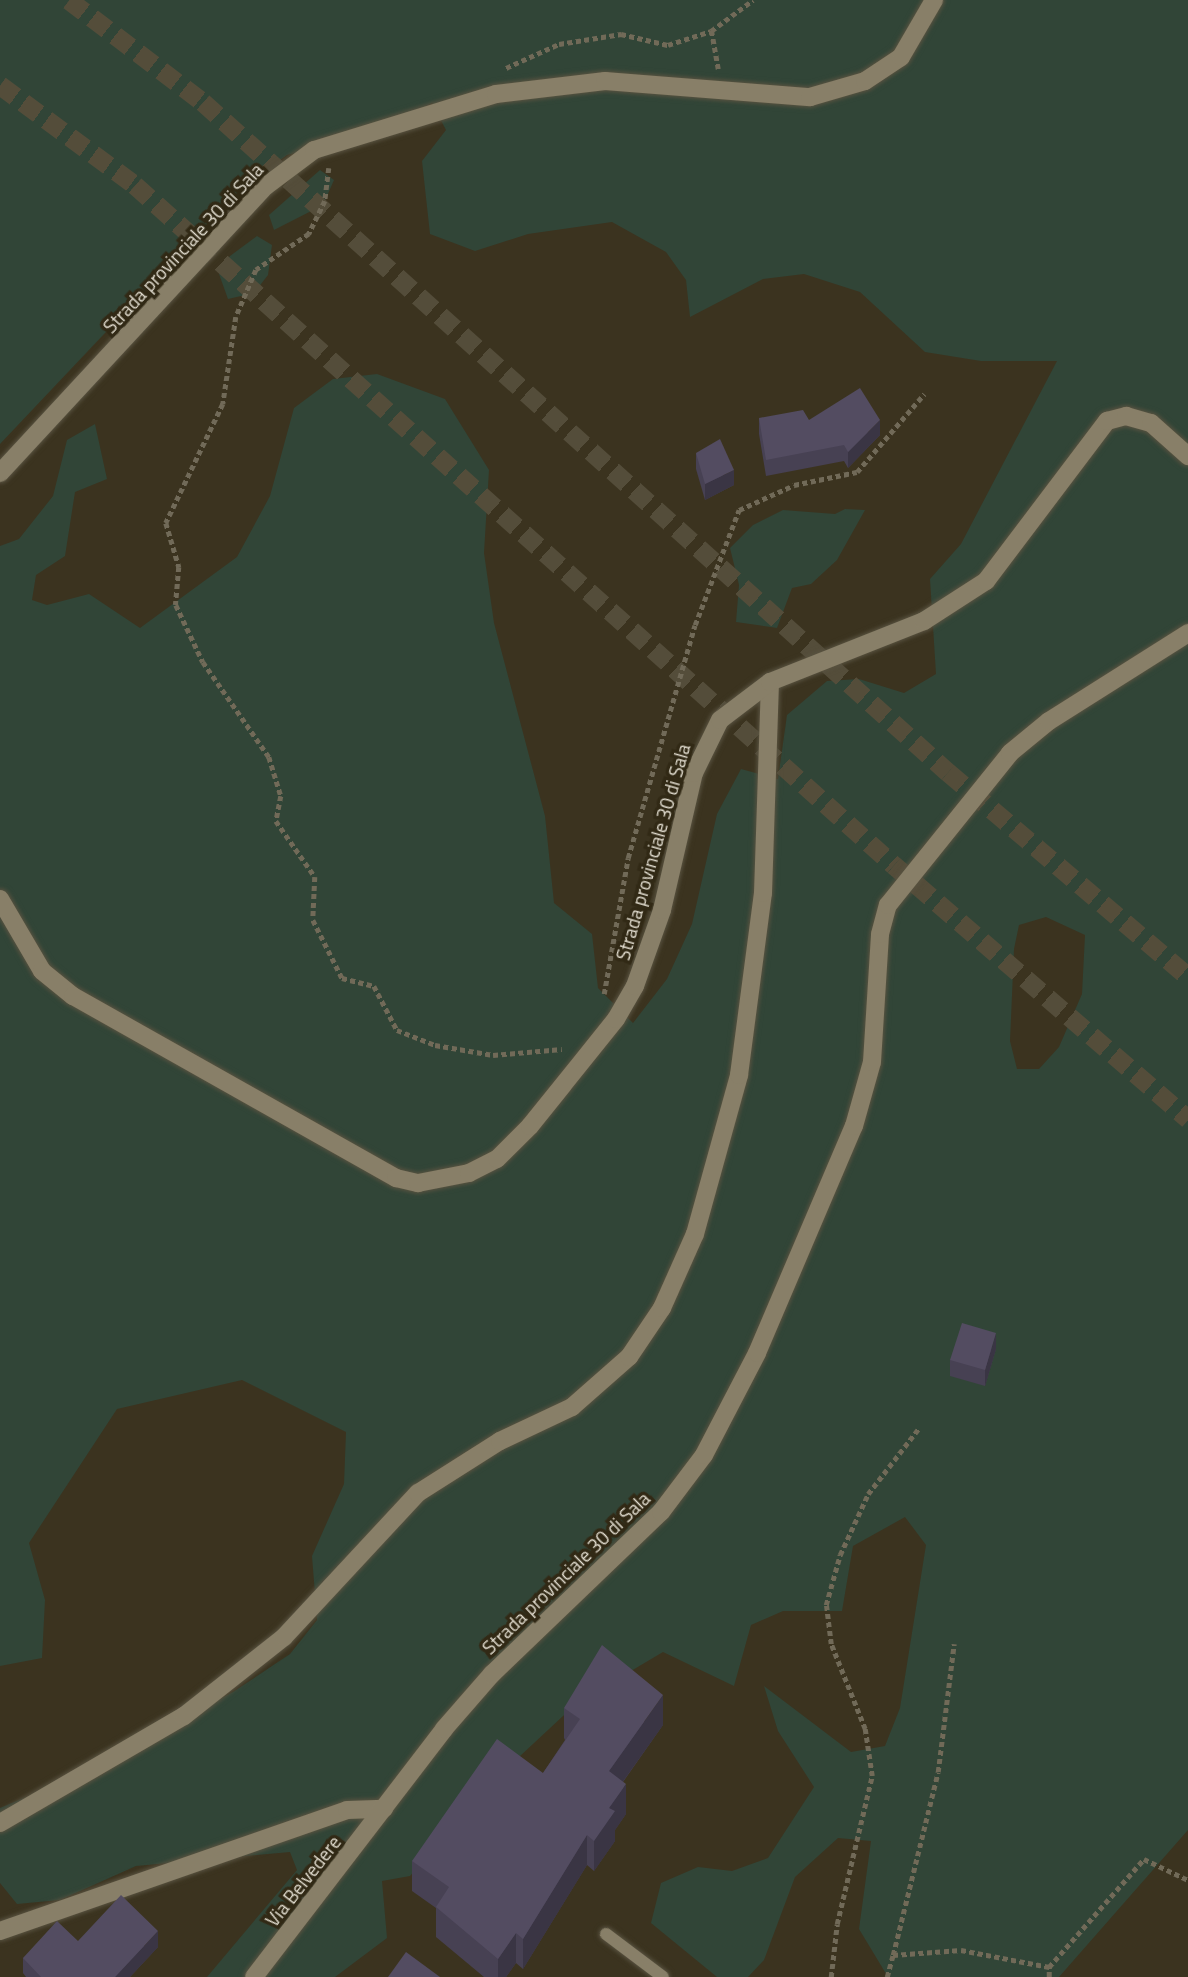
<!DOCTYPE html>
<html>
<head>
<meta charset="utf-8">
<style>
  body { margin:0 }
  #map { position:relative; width:1188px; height:1977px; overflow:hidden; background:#3b331f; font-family:"Titillium Web",sans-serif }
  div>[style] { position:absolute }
  .green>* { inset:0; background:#314537 }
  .trunk-tunnel>* { height:19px; margin-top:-9.5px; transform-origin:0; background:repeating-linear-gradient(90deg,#544d3a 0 19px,transparent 0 29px) }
  .path>* { height:4.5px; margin-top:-2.25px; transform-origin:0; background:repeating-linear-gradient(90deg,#716a58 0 5px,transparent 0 8.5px) }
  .roads { filter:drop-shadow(0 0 2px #585240) drop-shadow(0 0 2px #585240) }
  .service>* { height:12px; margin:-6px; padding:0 6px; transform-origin:6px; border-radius:6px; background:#887f68 }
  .minor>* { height:18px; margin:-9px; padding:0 9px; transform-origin:9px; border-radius:9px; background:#887f68 }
  .tertiary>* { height:18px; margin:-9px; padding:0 9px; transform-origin:9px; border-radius:9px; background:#887f68 }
  .wall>* { inset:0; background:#474153 }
  .shaded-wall>* { inset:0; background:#3a3544 }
  .building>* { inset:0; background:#534c61 }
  span { translate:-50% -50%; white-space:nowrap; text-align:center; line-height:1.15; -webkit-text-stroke:7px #312915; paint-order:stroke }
  .street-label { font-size:19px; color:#e3ded1 }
</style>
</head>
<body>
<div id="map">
  <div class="green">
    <i style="clip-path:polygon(evenodd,0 0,1188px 0,1188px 1830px,1059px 1977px,888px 1977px,859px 1929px,871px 1841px,838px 1838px,795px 1877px,764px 1960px,748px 1977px,717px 1977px,651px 1923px,661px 1883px,698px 1867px,732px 1871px,768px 1858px,814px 1787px,778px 1731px,764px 1686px,851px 1752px,885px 1746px,900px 1708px,926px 1545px,905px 1517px,853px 1546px,842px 1611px,783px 1611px,751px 1625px,734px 1686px,663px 1652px,577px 1703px,491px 1783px,410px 1876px,382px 1881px,387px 1938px,335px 1977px,207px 1977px,297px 1870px,290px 1852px,136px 1866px,60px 1900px,17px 1904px,0 1883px,0 1808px,76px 1776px,233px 1692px,290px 1654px,317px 1620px,312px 1556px,344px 1484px,346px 1432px,242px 1380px,117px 1409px,29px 1543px,45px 1600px,42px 1658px,0 1666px,0 546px,19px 539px,53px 496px,67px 440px,95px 424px,107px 479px,75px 492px,65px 556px,36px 575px,32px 600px,47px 605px,89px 594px,140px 628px,237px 557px,270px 496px,294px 408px,333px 379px,377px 374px,445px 399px,489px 470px,484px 553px,494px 623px,545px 816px,554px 903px,592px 934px,598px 988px,633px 1023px,667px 979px,692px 924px,717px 814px,741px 769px,778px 779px,787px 715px,827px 681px,859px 679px,904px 693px,936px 674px,930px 579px,961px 544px,1057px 361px,981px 361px,925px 352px,860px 292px,804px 274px,763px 279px,690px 317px,686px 280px,666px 252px,612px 222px,528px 234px,475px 251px,430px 234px,422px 161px,446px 130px,432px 103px,381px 131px,287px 155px,244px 186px,0 444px,0 0,1046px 917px,1085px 935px,1082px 994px,1059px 1047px,1039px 1069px,1017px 1069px,1010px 1041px,1014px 949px,1019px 925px,1046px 917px)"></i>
    <i style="clip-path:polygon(320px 170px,334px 180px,323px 205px,274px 230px,269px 215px)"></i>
    <i style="clip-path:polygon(257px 236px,272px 245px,268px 275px,254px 293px,228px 299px,219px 274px,230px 256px)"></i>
    <i style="clip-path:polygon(845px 509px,865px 510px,837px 560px,811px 584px,792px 588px,777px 628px,736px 622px,739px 585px,730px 548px,753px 525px,783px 510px,835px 514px)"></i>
  </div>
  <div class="trunk-tunnel">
    <i style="left:69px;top:0;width:168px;rotate:37.3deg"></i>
    <i style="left:203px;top:102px;width:1002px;rotate:41.97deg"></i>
    <i style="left:948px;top:772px;width:315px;rotate:40.4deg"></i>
    <i style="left:0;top:85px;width:168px;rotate:36.5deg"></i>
    <i style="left:135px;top:185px;width:1019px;rotate:41.86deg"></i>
    <i style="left:894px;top:865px;width:389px;rotate:40.8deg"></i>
  </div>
  <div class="path">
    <i style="left:506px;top:68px;width:58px;rotate:-24.4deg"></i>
    <i style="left:559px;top:44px;width:63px;rotate:-9.2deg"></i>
    <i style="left:621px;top:34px;width:48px;rotate:13.2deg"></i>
    <i style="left:668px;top:45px;width:45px;rotate:-18deg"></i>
    <i style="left:718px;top:69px;width:39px;rotate:-100deg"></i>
    <i style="left:711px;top:31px;width:52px;rotate:-36.4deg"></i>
    <i style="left:329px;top:168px;width:33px;rotate:97deg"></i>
    <i style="left:325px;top:201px;width:37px;rotate:116deg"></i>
    <i style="left:309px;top:234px;width:64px;rotate:145.8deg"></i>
    <i style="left:256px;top:270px;width:51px;rotate:113.1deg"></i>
    <i style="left:236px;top:317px;width:88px;rotate:98.5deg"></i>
    <i style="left:223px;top:404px;width:132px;rotate:115.6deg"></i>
    <i style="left:166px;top:523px;width:46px;rotate:73.5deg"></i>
    <i style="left:179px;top:567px;width:38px;rotate:95deg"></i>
    <i style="left:176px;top:605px;width:63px;rotate:64.7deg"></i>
    <i style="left:203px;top:662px;width:116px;rotate:55.2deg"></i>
    <i style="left:269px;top:757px;width:41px;rotate:72.9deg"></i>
    <i style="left:281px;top:796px;width:25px;rotate:101deg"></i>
    <i style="left:276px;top:821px;width:68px;rotate:55.1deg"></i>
    <i style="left:315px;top:877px;width:43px;rotate:92.7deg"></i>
    <i style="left:313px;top:920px;width:65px;rotate:63.4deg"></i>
    <i style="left:342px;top:978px;width:33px;rotate:14deg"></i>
    <i style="left:374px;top:986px;width:50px;rotate:62.4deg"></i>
    <i style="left:397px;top:1030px;width:41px;rotate:21.5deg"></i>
    <i style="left:435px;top:1045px;width:59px;rotate:9.8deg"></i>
    <i style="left:493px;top:1055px;width:69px;rotate:-5deg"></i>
    <i style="left:604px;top:994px;width:138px;rotate:-80deg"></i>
    <i style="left:628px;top:858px;width:242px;rotate:-74deg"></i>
    <i style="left:695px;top:625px;width:123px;rotate:-69.1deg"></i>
    <i style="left:739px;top:510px;width:60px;rotate:-24.4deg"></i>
    <i style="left:794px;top:485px;width:64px;rotate:-11.7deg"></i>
    <i style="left:857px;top:472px;width:103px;rotate:-49.3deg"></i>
    <i style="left:893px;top:1955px;width:188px;rotate:-76.2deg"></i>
    <i style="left:938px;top:1772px;width:129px;rotate:-82.9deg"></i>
    <i style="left:831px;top:1977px;width:53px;rotate:-83.5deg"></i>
    <i style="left:837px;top:1924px;width:152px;rotate:-76.7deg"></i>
    <i style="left:872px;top:1776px;width:48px;rotate:-98.5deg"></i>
    <i style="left:865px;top:1729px;width:92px;rotate:-111.8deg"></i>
    <i style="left:831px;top:1644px;width:39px;rotate:-97deg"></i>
    <i style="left:826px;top:1605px;width:52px;rotate:-74.4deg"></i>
    <i style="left:840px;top:1555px;width:67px;rotate:-65.3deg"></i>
    <i style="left:868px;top:1494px;width:83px;rotate:-52.3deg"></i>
    <i style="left:887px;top:1977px;width:23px;rotate:-75deg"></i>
    <i style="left:893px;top:1955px;width:68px;rotate:-4.2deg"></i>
    <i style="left:961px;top:1950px;width:90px;rotate:10.9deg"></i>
    <i style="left:1049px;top:1977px;width:10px;rotate:-90deg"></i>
    <i style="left:1049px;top:1967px;width:144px;rotate:-48.7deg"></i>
    <i style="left:1144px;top:1859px;width:49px;rotate:25.5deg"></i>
  </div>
  <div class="roads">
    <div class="service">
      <i style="left:606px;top:1934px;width:71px;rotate:37deg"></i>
    </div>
    <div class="minor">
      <i style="left:0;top:1823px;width:213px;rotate:-30.2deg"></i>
      <i style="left:184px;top:1716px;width:127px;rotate:-38.3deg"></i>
      <i style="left:284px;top:1637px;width:197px;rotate:-47.1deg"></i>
      <i style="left:418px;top:1493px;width:97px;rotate:-32.4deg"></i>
      <i style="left:500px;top:1441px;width:80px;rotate:-25.3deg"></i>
      <i style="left:572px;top:1407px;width:76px;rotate:-41.3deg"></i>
      <i style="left:629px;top:1357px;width:59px;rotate:-56deg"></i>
      <i style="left:662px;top:1308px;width:81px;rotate:-66deg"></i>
      <i style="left:695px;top:1234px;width:165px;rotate:-74.5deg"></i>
      <i style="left:739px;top:1075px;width:184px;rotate:-82.5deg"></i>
      <i style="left:763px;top:893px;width:211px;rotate:-88.1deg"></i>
      <i style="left:0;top:1931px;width:367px;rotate:-19.2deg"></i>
      <i style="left:347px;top:1810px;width:37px;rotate:-2deg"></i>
    </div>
    <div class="tertiary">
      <i style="left:0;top:473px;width:391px;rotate:-47.2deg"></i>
      <i style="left:266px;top:186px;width:60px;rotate:-36.9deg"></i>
      <i style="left:314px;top:150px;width:190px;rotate:-17.1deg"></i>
      <i style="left:496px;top:94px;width:110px;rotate:-6.8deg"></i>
      <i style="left:605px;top:81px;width:206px;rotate:4.5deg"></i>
      <i style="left:810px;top:97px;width:57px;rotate:-16.2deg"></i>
      <i style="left:865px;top:81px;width:43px;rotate:-33.7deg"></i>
      <i style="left:901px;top:57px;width:66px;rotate:-59.9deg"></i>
      <i style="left:0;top:899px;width:83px;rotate:59.7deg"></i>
      <i style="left:42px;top:971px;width:40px;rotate:39deg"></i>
      <i style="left:73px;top:996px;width:371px;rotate:29.4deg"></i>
      <i style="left:396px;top:1178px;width:23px;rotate:13deg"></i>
      <i style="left:418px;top:1183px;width:52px;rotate:-11.1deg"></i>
      <i style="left:469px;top:1173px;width:31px;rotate:-27deg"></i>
      <i style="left:497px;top:1159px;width:47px;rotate:-45deg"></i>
      <i style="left:530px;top:1126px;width:137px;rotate:-51.2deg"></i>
      <i style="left:616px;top:1019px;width:38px;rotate:-60deg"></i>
      <i style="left:635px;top:986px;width:81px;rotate:-70.4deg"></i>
      <i style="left:662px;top:910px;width:141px;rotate:-76.9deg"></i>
      <i style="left:694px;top:773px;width:59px;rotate:-63.9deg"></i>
      <i style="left:720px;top:720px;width:63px;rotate:-37.2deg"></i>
      <i style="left:770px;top:682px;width:166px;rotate:-21.6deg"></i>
      <i style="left:924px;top:621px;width:74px;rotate:-32.8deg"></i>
      <i style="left:986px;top:581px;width:201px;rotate:-52.9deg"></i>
      <i style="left:1107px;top:421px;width:20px;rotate:-15deg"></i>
      <i style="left:1126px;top:416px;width:26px;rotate:16deg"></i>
      <i style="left:1151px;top:423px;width:50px;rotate:41.7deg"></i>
      <i style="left:254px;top:1977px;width:312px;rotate:-52.5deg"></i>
      <i style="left:444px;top:1729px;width:73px;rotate:-48.9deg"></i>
      <i style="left:492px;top:1674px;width:234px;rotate:-43.8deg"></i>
      <i style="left:661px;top:1512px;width:71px;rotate:-53deg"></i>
      <i style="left:704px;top:1455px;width:115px;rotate:-62.5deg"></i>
      <i style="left:757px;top:1353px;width:247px;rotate:-66.9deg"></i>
      <i style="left:854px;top:1126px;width:66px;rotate:-74.3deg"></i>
      <i style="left:872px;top:1062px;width:128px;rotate:-86.4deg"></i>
      <i style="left:880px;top:934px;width:30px;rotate:-75deg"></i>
      <i style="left:888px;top:905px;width:195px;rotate:-51.2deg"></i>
      <i style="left:1010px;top:753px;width:50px;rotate:-39.4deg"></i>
      <i style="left:1049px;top:721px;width:165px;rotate:-32.3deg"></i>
    </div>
  </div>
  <div class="wall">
    <i style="clip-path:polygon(759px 418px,809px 420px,880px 435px,848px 468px,844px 461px,766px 476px,759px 434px)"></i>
    <i style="clip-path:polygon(696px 453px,734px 485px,705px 500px,696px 469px)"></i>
    <i style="clip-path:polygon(996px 1349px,985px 1386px,950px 1376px,950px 1360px)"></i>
    <i style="clip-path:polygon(564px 1708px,663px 1725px,623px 1782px,626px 1814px,615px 1830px,615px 1841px,594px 1871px,587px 1865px,523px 1969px,516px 1963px,506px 1977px,484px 1977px,436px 1937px,436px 1908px,412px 1891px,412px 1861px,543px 1773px,565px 1740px,564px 1738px)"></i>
    <i style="clip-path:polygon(78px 1941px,158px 1947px,130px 1977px,26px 1977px,23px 1973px,23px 1958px)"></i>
  </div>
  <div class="shaded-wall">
    <i style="clip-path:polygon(880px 420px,880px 435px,848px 468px,848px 452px)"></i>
    <i style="clip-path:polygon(734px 470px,734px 485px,705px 500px,705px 484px)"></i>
    <i style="clip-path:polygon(996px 1333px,996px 1349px,985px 1386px,985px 1370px)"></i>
    <i style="clip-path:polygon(663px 1695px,663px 1725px,609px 1801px,609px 1771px)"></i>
    <i style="clip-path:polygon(626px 1784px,626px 1814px,615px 1830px,615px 1841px,594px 1871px,594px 1841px,609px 1808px)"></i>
    <i style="clip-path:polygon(587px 1835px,587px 1865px,523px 1969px,523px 1939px)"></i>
    <i style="clip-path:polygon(158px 1931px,158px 1947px,130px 1977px,115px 1977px)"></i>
    <i style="clip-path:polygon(516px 1933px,516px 1963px,506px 1977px,498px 1977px,498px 1959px)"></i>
  </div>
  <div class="building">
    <i style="clip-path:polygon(860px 388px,880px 420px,848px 452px,844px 445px,766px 460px,759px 418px,803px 410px,809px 420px)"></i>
    <i style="clip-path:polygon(720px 439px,734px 470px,705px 484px,696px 453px)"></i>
    <i style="clip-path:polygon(962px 1323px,996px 1333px,985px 1370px,950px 1360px)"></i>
    <i style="clip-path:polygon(602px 1645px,663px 1695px,609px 1771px,626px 1784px,609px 1808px,615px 1811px,594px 1841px,587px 1835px,523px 1939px,516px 1933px,498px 1959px,436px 1907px,449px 1887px,412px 1861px,497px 1739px,543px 1773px,580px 1719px,564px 1708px)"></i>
    <i style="clip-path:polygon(121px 1895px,158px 1931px,115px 1977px,41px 1977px,23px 1958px,57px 1921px,78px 1941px)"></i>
    <i style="clip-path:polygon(406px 1952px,440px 1977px,388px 1977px)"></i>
  </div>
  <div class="street-label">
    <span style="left:183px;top:248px;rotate:-47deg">Strada provinciale 30 di Sala</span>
    <span style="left:653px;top:852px;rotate:-74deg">Strada provinciale 30 di Sala</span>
    <span style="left:566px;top:1573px;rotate:-44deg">Strada provinciale 30 di Sala</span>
    <span style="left:303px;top:1881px;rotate:-52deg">Via Belvedere</span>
  </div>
</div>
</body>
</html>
